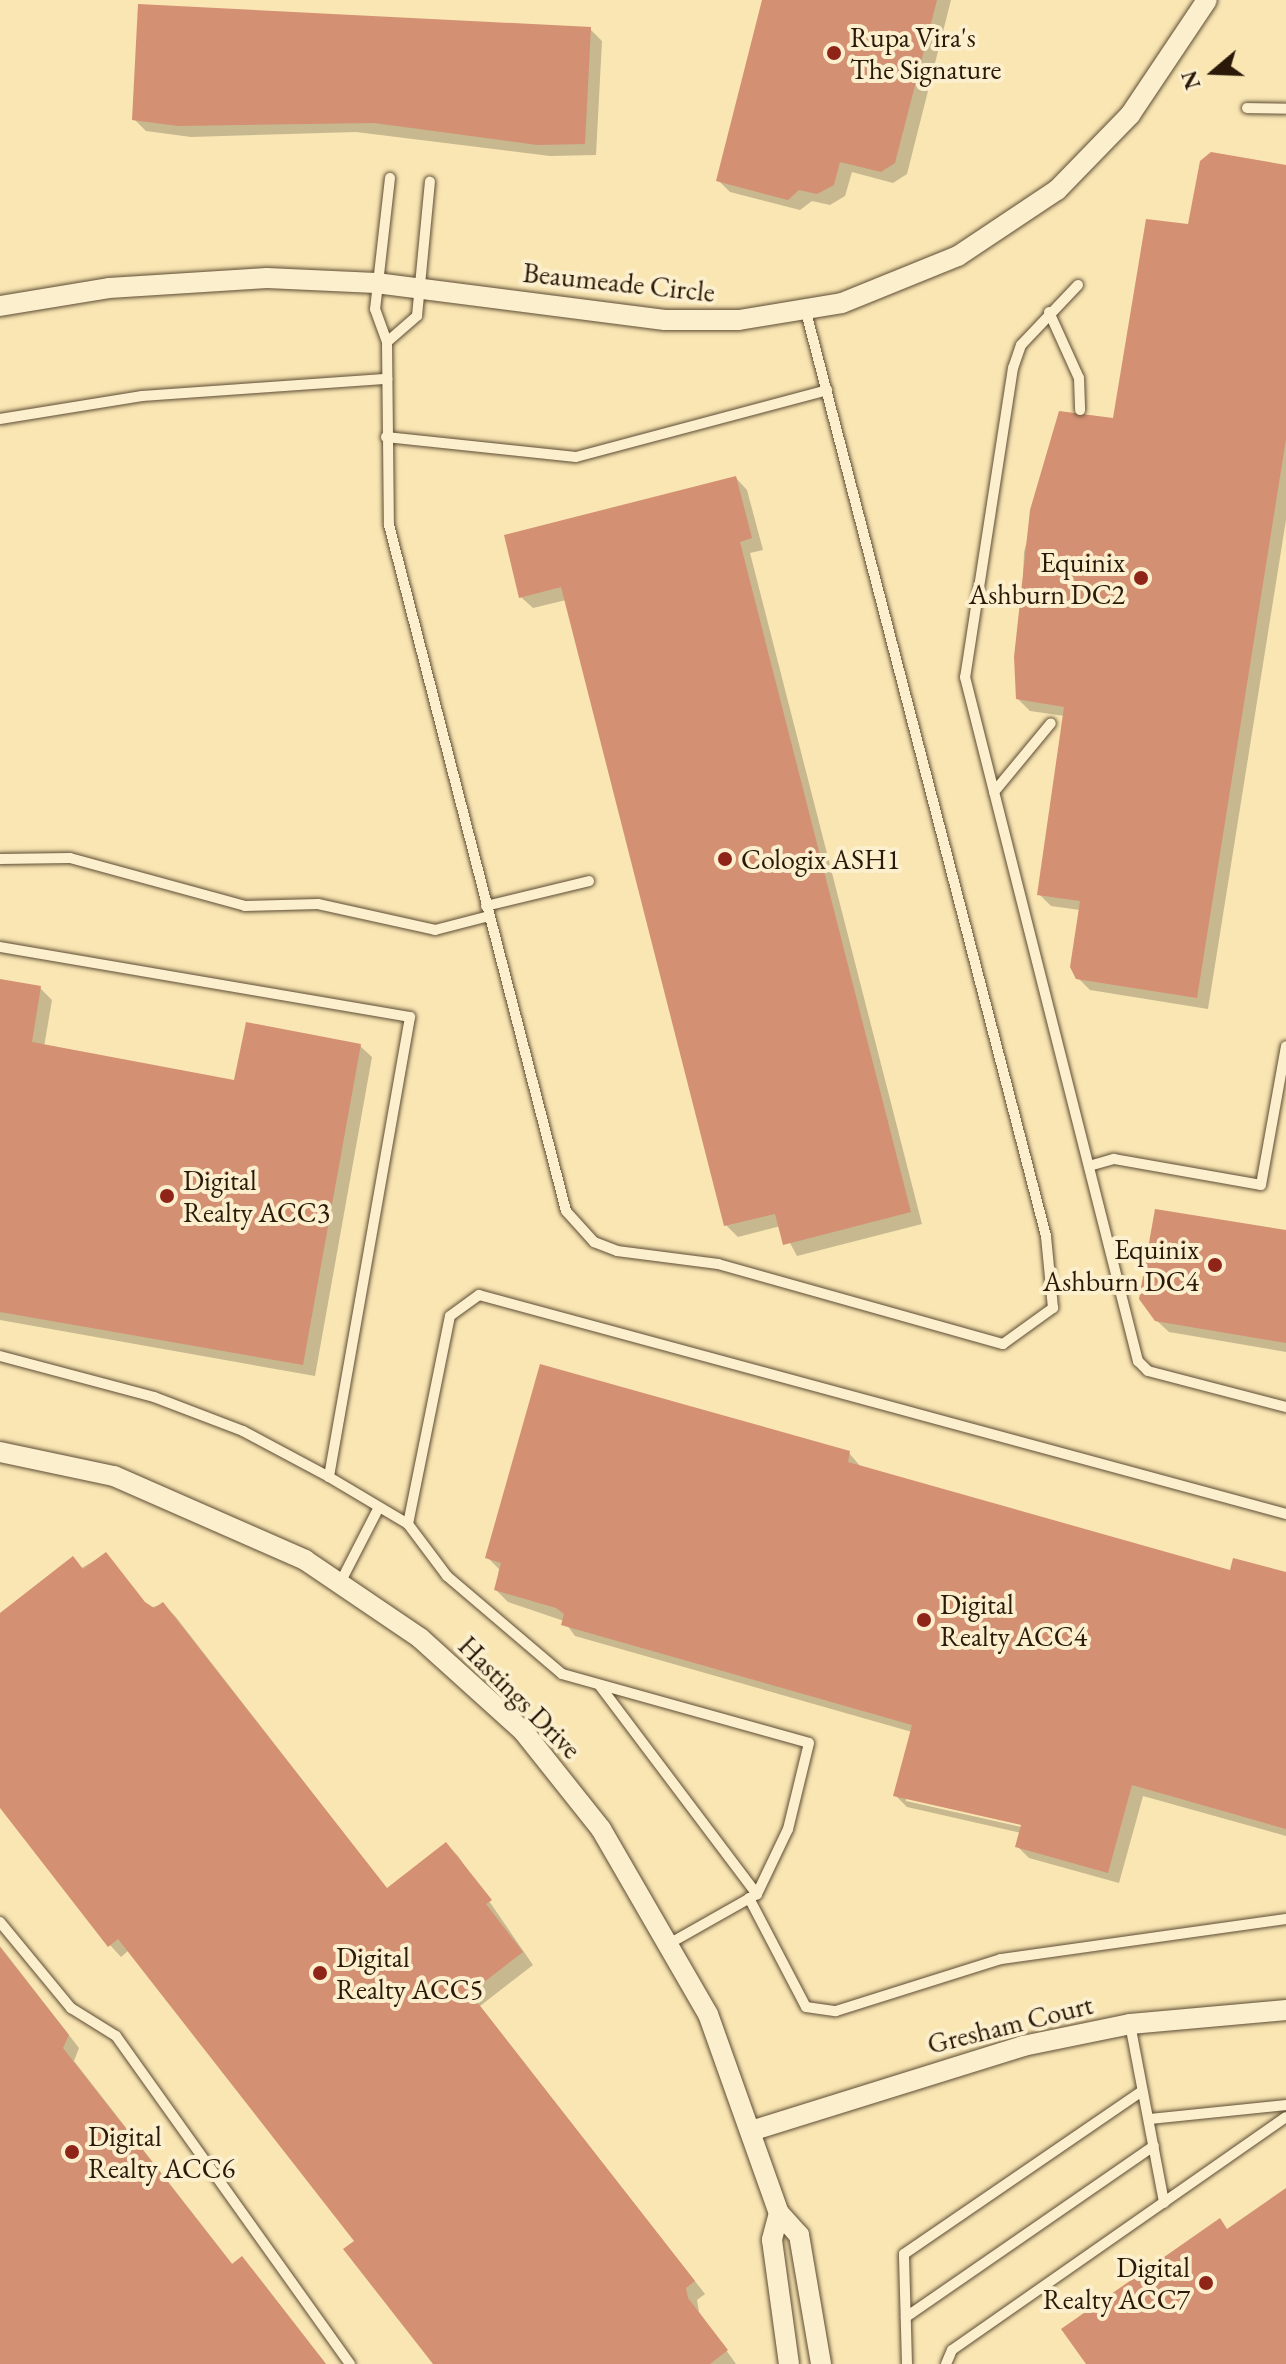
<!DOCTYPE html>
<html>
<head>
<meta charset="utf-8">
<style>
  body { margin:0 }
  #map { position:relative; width:1286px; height:2364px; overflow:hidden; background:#f9e6b3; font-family:"EB Garamond",serif }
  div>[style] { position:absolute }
  .shadow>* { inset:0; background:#0003 }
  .building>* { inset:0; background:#d49073 }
  .roads { filter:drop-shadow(0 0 2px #5e4c34) drop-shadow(0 0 2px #5e4c34) }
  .service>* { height:10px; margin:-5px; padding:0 5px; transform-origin:5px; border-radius:5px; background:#fbefce }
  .minor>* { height:20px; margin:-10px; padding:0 10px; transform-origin:10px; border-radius:10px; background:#fbefce }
  .dots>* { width:22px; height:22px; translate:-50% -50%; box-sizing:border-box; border:4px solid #fbefce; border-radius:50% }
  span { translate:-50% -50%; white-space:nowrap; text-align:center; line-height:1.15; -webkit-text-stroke:8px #fbefce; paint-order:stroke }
  .poi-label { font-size:28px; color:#2a1909 }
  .left { translate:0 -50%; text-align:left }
  .right { translate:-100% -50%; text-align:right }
  .street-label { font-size:28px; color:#2a1909 }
  .north { position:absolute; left:1174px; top:32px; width:80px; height:80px; -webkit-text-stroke:6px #fbefce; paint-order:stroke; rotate:251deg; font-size:22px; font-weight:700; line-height:32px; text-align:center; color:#2a1909 }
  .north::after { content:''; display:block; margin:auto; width:28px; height:36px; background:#2a1909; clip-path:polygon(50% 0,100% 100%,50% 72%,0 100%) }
</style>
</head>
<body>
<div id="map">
  <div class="shadow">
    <i style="clip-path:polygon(765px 0,951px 0,907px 174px,893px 183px,852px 172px,845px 196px,830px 205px,812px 201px,800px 210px,730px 192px,718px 180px)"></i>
    <i style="clip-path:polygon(590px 29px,602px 41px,596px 155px,550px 156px,356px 132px,191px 137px,146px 131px,134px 119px)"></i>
    <i style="clip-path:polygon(1286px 167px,1286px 520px,1208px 1009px,1090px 990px,1078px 978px,1080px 910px,1051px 906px,1039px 894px,1065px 716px,1030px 711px,1018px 699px,1024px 552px,1061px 413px,1115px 420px,1190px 226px)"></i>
    <i style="clip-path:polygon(736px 478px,747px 490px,763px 550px,750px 553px,922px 1224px,797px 1256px,781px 1226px,738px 1237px,726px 1225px,566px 600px,533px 608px,521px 597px)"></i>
    <i style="clip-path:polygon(0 981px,40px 988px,52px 1000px,44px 1047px,236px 1083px,360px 1046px,372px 1057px,315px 1376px,0 1320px)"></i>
    <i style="clip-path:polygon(1286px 1232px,1286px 1352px,1169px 1332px,1156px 1320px)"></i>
    <i style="clip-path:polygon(evenodd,849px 1453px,861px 1467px,1231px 1572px,1286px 1575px,1286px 1836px,1143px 1796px,1119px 1883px,1029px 1858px,1017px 1846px,1021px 1833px,907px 1807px,895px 1795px,912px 1732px,575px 1636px,564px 1621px,508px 1602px,496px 1590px,499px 1569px,488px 1558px,849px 1453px,906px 1797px,1031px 1825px,1030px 1829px,906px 1801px,906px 1797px)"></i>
    <i style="clip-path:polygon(106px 1554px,149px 1608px,163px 1604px,175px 1616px,388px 1890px,446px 1844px,458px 1856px,533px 1965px,480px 2006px,705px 2294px,697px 2300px,699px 2312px,736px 2364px,436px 2364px,357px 2241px,129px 1950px,121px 1957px,110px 1945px,0 1805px,0 1615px)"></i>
    <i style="clip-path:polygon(0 1946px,79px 2048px,74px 2061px,233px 2265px,242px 2258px,253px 2270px,326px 2364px,0 2364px)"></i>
  </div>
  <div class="building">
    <i style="clip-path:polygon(762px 0,937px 0,895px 163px,881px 172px,840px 162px,834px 185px,817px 194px,799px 190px,788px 200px,716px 181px)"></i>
    <i style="clip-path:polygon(138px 4px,591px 27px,585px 144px,537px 145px,374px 123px,178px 126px,132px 120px)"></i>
    <i style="clip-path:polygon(1211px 152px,1286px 165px,1286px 439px,1197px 998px,1076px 979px,1070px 967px,1080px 901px,1037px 895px,1064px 707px,1016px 699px,1014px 657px,1030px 510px,1059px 411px,1113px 418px,1146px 219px,1188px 224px,1200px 161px)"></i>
    <i style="clip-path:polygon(736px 476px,752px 538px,740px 542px,911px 1212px,783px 1245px,775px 1214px,724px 1226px,561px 587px,519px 598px,504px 535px)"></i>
    <i style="clip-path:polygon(0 979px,41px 986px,32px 1042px,234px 1080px,246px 1022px,361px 1044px,303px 1365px,0 1312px)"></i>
    <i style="clip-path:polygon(1155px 1209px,1286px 1230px,1286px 1343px,1155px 1321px,1139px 1299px)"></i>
    <i style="clip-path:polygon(540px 1364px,850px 1451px,848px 1462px,1230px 1570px,1233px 1558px,1286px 1572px,1286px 1829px,1132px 1785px,1108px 1873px,1015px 1847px,1021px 1825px,893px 1796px,912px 1725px,561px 1625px,564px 1614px,556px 1608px,494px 1590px,501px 1563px,485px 1558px)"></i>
    <i style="clip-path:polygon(106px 1552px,145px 1602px,154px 1608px,163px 1602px,387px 1888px,446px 1842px,492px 1900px,486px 1904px,523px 1952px,470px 1993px,695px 2281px,686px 2288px,688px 2298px,728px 2350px,710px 2364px,433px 2364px,343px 2249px,354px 2241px,118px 1939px,108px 1947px,0 1808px,0 1613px,73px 1556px,83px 1569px)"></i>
    <i style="clip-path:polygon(0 1947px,69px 2035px,63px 2048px,232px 2264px,242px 2256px,326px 2364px,0 2364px)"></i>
    <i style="clip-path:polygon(1286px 2188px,1286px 2364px,1086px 2364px,1061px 2329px,1220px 2218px,1227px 2229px)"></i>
  </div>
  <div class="roads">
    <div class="service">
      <i style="left:1247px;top:108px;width:39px;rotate:1deg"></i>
      <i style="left:390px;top:178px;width:132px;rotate:96.5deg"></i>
      <i style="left:375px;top:309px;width:35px;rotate:70deg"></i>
      <i style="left:387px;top:342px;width:183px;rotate:89.4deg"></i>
      <i style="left:389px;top:525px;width:708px;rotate:75.53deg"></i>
      <i style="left:566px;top:1211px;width:42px;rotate:47.9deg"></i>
      <i style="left:594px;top:1242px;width:25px;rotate:21deg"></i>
      <i style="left:617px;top:1251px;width:102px;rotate:7.3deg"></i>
      <i style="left:718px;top:1264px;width:296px;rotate:15.7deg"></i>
      <i style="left:1003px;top:1344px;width:62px;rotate:-35.8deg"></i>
      <i style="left:1053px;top:1308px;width:72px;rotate:-95.6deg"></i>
      <i style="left:1046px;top:1236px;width:955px;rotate:-104.56deg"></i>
      <i style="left:1078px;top:285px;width:83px;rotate:133.5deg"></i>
      <i style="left:1021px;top:345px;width:24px;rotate:109deg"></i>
      <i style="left:1013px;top:368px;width:313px;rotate:98.8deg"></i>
      <i style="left:965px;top:677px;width:706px;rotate:75.81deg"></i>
      <i style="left:1138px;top:1361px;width:14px;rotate:45deg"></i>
      <i style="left:1148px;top:1371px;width:143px;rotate:14.6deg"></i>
      <i style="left:1049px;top:312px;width:72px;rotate:65.6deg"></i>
      <i style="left:1079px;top:378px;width:32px;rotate:88deg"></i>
      <i style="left:387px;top:342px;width:40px;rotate:-41deg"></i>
      <i style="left:417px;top:316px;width:135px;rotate:-84.5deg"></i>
      <i style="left:0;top:419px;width:144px;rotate:-9.2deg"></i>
      <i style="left:142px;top:396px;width:246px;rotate:-4deg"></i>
      <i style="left:386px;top:437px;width:191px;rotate:6deg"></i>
      <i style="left:576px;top:457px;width:260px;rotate:-14.9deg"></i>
      <i style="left:994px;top:792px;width:89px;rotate:-50.4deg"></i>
      <i style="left:0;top:859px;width:70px;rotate:-0.8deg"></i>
      <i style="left:70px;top:858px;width:181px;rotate:15.3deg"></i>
      <i style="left:245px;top:906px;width:73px;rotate:-1.6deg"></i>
      <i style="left:318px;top:904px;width:120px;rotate:12.5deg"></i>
      <i style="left:435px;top:930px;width:56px;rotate:-14.5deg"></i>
      <i style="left:486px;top:906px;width:106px;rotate:-13.6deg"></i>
      <i style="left:0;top:947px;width:416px;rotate:9.7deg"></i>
      <i style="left:410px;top:1017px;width:467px;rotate:100deg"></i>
      <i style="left:1089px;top:1166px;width:26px;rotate:-16deg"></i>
      <i style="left:1114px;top:1159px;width:149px;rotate:10deg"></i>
      <i style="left:1261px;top:1185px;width:141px;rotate:-79.8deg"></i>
      <i style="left:0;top:1356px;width:159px;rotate:14.9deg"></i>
      <i style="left:154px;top:1397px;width:95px;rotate:20.9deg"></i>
      <i style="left:243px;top:1431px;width:98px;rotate:28.1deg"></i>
      <i style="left:329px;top:1477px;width:92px;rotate:30.7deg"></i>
      <i style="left:408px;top:1524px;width:65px;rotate:53.1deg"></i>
      <i style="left:447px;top:1576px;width:151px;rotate:40.4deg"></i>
      <i style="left:562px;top:1674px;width:256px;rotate:15.6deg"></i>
      <i style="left:809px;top:1743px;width:89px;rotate:103.7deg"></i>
      <i style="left:788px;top:1829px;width:72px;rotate:115.5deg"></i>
      <i style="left:757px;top:1894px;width:98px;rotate:150.5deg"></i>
      <i style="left:408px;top:1524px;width:212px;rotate:-78.6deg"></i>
      <i style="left:450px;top:1316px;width:36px;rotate:-36deg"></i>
      <i style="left:479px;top:1295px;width:836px;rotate:15.18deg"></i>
      <i style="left:340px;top:1583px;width:85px;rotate:-62.8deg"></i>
      <i style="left:600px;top:1686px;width:261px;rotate:53deg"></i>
      <i style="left:749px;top:1898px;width:123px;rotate:62.4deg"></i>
      <i style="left:806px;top:2007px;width:30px;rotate:8deg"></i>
      <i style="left:836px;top:2011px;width:173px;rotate:-17.5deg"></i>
      <i style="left:1001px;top:1959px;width:288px;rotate:-8deg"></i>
      <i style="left:0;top:1922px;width:112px;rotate:50.5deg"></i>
      <i style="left:71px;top:2008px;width:53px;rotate:31.9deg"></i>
      <i style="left:116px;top:2036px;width:403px;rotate:54.5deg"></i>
      <i style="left:1130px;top:2024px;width:182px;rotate:79.2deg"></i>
      <i style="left:1150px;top:2119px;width:137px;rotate:-5.9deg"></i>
      <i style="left:906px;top:2317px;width:301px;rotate:-34.6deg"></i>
      <i style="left:907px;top:2364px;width:110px;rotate:-91.6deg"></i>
      <i style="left:904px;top:2254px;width:288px;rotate:-34.4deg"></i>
      <i style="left:946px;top:2364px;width:15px;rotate:-67deg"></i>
      <i style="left:952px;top:2350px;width:407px;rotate:-34.9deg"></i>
    </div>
    <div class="minor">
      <i style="left:0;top:306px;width:110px;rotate:-9.4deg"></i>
      <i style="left:109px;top:288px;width:158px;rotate:-3.6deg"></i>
      <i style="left:267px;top:278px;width:109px;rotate:2.6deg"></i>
      <i style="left:376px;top:283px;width:291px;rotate:7.3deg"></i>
      <i style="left:665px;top:320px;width:74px"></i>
      <i style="left:739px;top:320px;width:104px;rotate:-9.4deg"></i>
      <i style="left:842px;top:303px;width:125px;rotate:-22.1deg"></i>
      <i style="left:958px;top:256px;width:119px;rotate:-33.7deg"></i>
      <i style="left:1057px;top:190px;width:105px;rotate:-45.8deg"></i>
      <i style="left:1130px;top:115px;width:138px;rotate:-56.2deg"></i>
      <i style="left:0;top:1452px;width:116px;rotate:11.9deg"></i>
      <i style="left:114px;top:1476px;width:209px;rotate:23.7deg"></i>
      <i style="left:305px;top:1560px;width:139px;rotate:34.1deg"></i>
      <i style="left:420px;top:1638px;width:139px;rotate:42.1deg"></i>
      <i style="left:523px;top:1731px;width:125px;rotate:51.5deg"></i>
      <i style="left:601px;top:1829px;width:214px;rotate:60deg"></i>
      <i style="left:708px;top:2014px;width:211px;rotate:70.4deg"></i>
      <i style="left:779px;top:2213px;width:30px;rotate:48deg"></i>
      <i style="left:799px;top:2235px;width:131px;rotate:80.3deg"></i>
      <i style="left:754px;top:2130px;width:282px;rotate:-17.3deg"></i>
      <i style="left:1023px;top:2046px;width:109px;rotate:-11.6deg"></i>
      <i style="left:1130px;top:2024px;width:157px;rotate:-5.1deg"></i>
      <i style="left:779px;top:2213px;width:28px;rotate:105deg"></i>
      <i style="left:772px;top:2240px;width:125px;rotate:82.2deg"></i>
    </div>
  </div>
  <div class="dots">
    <i style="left:834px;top:53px;background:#8f2418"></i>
    <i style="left:1141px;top:578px;background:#8f2418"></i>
    <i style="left:725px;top:859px;background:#8f2418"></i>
    <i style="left:167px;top:1196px;background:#8f2418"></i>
    <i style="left:1215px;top:1265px;background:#8f2418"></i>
    <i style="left:924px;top:1620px;background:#8f2418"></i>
    <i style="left:320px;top:1973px;background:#8f2418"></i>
    <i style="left:72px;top:2152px;background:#8f2418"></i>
    <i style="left:1206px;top:2283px;background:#8f2418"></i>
  </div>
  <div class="poi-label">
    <span class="left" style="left:850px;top:53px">Rupa Vira's<br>The Signature</span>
    <span class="right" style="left:1125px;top:578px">Equinix<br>Ashburn DC2</span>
    <span class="left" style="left:741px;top:859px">Cologix ASH1</span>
    <span class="left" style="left:183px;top:1196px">Digital<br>Realty ACC3</span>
    <span class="right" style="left:1199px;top:1265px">Equinix<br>Ashburn DC4</span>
    <span class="left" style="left:940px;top:1620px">Digital<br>Realty ACC4</span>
    <span class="left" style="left:336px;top:1973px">Digital<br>Realty ACC5</span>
    <span class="left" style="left:88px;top:2152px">Digital<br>Realty ACC6</span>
    <span class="right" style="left:1190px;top:2283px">Digital<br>Realty ACC7</span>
  </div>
  <div class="street-label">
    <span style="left:619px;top:282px;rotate:6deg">Beaumeade Circle</span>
    <span style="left:520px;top:1697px;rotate:45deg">Hastings Drive</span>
    <span style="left:1010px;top:2024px;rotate:-14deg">Gresham Court</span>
  </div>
  <div class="north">N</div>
</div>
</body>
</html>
